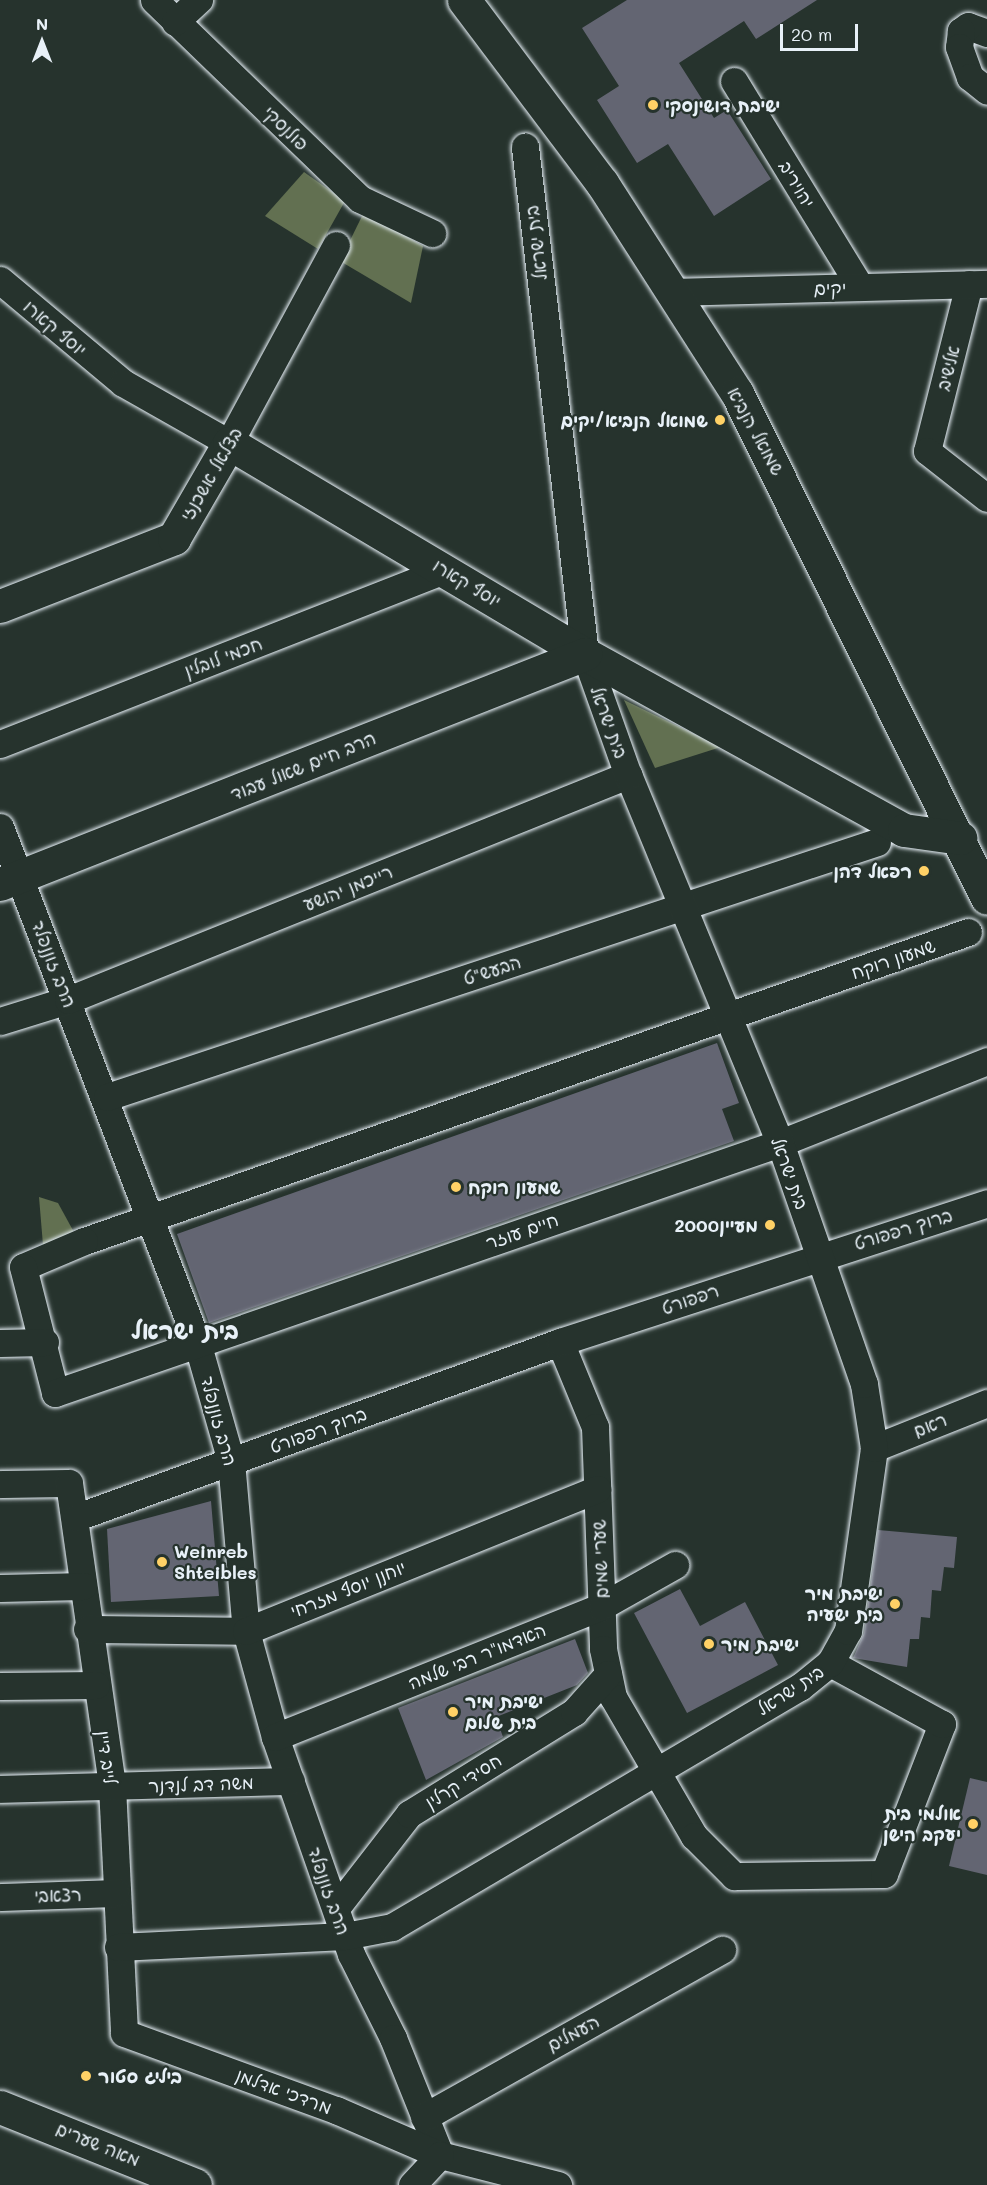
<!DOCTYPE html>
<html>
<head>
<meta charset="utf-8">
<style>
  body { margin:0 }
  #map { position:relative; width:987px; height:2185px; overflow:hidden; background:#26332d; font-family:Mali,"Playpen Sans Hebrew",sans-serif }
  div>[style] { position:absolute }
  .green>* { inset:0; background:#627051 }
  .building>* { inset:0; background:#636572 }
  .roads { filter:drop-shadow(0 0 2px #e8f1f8) drop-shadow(0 0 2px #e8f1f8) }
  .street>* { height:27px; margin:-13.5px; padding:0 13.5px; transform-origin:13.5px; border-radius:13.5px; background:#26332d }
  .secondary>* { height:33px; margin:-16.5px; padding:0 16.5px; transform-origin:16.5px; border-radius:16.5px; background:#26332d }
  .dots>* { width:16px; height:16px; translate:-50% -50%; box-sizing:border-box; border:3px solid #26332d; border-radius:50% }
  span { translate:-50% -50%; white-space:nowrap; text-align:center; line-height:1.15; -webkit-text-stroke:4.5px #26332d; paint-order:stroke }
  .poi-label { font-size:18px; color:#e8f1f8; font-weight:700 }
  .left { translate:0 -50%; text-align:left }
  .right { translate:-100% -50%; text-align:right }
  .street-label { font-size:18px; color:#e8f1f8 }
  .district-label { font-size:24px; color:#e8f1f8; font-weight:700 }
  .north { position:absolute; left:12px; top:12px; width:60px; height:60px; -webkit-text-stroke:4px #26332d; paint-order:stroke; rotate:0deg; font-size:16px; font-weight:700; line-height:24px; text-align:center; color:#e8f1f8 }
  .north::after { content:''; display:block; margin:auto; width:21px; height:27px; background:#e8f1f8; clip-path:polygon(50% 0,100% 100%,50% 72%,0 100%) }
  .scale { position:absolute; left:780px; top:24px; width:78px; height:27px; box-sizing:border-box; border:3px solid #e8f1f8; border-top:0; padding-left:8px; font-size:18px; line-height:21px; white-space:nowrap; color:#e8f1f8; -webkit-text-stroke:4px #26332d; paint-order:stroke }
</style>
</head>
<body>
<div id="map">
  <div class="green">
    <i style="clip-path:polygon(304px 172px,345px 201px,318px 249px,265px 216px)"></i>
    <i style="clip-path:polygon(364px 212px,423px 246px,411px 303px,340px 261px)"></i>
    <i style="clip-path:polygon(624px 700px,721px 747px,655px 768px)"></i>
    <i style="clip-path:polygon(39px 1197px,58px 1203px,75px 1234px,43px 1245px)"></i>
  </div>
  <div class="building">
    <i style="clip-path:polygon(627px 0,817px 0,756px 39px,744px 21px,679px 63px,714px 118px,727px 110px,771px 179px,714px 216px,668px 144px,637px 163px,597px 100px,619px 86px,582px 28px)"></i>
    <i style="clip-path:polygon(717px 1043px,739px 1103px,722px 1109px,734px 1141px,209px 1323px,177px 1234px)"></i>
    <i style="clip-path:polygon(211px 1501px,219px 1596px,111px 1602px,107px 1529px)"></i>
    <i style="clip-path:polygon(878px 1530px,957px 1537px,954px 1568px,944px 1567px,941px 1591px,932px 1590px,930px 1618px,921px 1617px,919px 1639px,910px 1639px,907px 1667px,853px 1658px,864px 1633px)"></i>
    <i style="clip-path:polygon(680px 1589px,700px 1626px,745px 1602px,778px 1665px,687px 1713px,634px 1613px)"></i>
    <i style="clip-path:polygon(575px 1639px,588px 1673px,577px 1685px,496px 1717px,503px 1737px,426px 1780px,398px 1708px)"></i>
    <i style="clip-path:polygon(970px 1778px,987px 1782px,987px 1875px,949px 1866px)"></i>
  </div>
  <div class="roads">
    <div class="street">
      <i style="left:154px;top:0;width:286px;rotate:44deg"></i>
      <i style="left:360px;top:199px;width:80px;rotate:25.3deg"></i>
      <i style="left:175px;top:22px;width:33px;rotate:-43deg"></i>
      <i style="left:987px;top:33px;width:20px;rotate:-160deg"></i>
      <i style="left:968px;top:26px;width:9px;rotate:144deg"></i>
      <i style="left:961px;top:31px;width:16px;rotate:97deg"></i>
      <i style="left:959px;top:47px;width:32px;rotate:70deg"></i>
      <i style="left:970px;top:77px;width:22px;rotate:39deg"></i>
      <i style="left:734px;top:81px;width:241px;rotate:58.5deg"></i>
      <i style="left:0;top:280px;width:160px;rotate:39.9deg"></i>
      <i style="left:123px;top:383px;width:122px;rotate:29.5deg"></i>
      <i style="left:229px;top:443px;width:225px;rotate:-61.6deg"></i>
      <i style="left:969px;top:284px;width:172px;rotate:104.1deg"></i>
      <i style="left:927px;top:451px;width:76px;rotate:38.1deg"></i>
      <i style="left:674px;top:292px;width:313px;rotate:-1.5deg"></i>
      <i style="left:0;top:744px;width:478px;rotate:-21.4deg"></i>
      <i style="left:0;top:827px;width:551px;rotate:69.07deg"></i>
      <i style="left:197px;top:1342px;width:124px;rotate:74.1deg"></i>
      <i style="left:231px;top:1461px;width:171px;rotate:85deg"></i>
      <i style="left:246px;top:1631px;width:110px;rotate:74.7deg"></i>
      <i style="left:275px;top:1737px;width:230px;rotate:70.7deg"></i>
      <i style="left:351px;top:1954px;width:94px;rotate:63.4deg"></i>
      <i style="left:393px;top:2038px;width:126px;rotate:68.1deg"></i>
      <i style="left:968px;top:932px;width:936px;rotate:160.73deg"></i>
      <i style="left:84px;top:1241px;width:66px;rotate:156.9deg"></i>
      <i style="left:23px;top:1267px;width:130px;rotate:75.7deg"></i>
      <i style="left:55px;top:1393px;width:767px;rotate:-19.03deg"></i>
      <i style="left:780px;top:1143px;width:223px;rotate:-21.6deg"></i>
      <i style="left:0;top:1021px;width:71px;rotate:-17.2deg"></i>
      <i style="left:68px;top:1000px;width:604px;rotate:-21.89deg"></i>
      <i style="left:107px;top:1097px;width:811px;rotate:-18.32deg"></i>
      <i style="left:560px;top:1342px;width:92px;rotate:67.6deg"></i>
      <i style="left:595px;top:1427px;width:222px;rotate:87.9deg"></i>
      <i style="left:603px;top:1649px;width:49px;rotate:78.2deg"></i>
      <i style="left:613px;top:1697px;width:161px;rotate:59.8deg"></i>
      <i style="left:694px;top:1836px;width:57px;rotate:45deg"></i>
      <i style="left:734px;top:1876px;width:150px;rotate:-0.8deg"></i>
      <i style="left:884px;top:1874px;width:161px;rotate:-68.9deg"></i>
      <i style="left:942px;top:1724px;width:128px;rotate:-151.4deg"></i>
      <i style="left:0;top:1343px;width:45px;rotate:-1.3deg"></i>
      <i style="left:874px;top:1448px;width:122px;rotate:-21.7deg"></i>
      <i style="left:0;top:1484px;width:69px;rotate:-0.8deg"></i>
      <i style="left:69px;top:1483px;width:306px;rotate:81.9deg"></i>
      <i style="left:112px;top:1786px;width:247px;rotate:87.2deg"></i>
      <i style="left:124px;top:2033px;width:226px;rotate:20deg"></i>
      <i style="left:336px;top:2110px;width:113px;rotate:23.4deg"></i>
      <i style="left:440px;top:2155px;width:122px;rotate:14.3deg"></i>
      <i style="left:77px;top:1517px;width:514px;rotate:-19.92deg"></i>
      <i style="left:560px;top:1342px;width:449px;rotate:-18deg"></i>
      <i style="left:0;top:1588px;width:83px;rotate:-1.4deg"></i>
      <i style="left:87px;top:1629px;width:159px;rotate:0.7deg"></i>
      <i style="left:246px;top:1631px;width:379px;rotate:-22deg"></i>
      <i style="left:0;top:1686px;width:96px;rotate:-0.6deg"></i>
      <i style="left:275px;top:1737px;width:352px;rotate:-21.8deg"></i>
      <i style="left:602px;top:1606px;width:84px;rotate:-29.3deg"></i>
      <i style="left:0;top:1789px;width:291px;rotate:-1.6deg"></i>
      <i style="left:0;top:1897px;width:116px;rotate:-2deg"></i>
      <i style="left:336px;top:1908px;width:119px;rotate:-52.2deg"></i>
      <i style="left:409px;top:1814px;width:194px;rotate:-31.7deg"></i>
      <i style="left:574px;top:1712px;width:51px;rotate:-48.2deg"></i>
      <i style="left:118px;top:1947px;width:227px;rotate:-2.8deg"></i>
      <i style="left:345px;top:1936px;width:48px;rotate:-10.8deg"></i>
      <i style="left:392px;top:1927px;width:473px;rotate:-30.5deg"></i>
      <i style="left:800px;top:1687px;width:38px;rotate:-39deg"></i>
      <i style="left:830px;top:1663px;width:37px;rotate:-61deg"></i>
      <i style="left:848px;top:1631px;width:185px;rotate:-81.9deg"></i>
      <i style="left:874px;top:1448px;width:65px;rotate:-98.9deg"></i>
      <i style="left:864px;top:1384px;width:255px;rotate:-109.2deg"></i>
      <i style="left:780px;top:1143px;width:398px;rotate:-112.4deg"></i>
      <i style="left:628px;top:775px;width:128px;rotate:-109.6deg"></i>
      <i style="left:585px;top:654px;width:511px;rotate:-96.75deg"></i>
      <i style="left:424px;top:2117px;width:342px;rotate:-29.3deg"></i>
      <i style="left:412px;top:2185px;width:41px;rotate:-47deg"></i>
    </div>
    <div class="secondary">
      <i style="left:464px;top:0;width:229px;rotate:53deg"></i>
      <i style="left:602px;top:183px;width:250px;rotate:57.3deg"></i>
      <i style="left:737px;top:393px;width:563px;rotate:63.66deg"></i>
      <i style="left:0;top:606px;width:187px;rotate:-21.3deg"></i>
      <i style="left:174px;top:538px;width:110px;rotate:-59.9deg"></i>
      <i style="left:229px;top:443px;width:414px;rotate:30.7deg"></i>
      <i style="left:585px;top:654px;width:364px;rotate:28.9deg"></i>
      <i style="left:904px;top:830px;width:57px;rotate:8.1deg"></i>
      <i style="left:0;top:884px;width:629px;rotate:-21.46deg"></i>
      <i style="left:0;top:2107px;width:210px;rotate:21.8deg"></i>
    </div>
  </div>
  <div class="dots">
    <i style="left:653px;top:105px;background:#ffd166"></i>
    <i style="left:720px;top:420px;background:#ffd166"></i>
    <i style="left:924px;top:871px;background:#ffd166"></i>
    <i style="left:456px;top:1187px;background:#ffd166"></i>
    <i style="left:770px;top:1225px;background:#ffd166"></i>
    <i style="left:162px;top:1562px;background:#ffd166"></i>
    <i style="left:895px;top:1604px;background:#ffd166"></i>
    <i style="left:709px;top:1644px;background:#ffd166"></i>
    <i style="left:453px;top:1712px;background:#ffd166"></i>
    <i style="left:973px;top:1824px;background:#ffd166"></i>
    <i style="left:86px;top:2076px;background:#ffd166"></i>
  </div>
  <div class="poi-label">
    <span class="left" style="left:665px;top:105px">ישיבת דושינסקי</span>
    <span class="right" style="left:708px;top:420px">שמואל הנביא/יקים</span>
    <span class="right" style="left:912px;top:871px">רפאל דהן</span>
    <span class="left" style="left:468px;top:1187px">שמעון רוקח</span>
    <span class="right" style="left:758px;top:1225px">מעיין2000</span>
    <span class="left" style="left:174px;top:1562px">Weinreb<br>Shteibles</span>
    <span class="right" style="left:883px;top:1604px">ישיבת מיר<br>בית ישעיה</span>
    <span class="left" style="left:721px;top:1644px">ישיבת מיר</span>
    <span class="left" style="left:465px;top:1712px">ישיבת מיר<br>בית שלום</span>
    <span class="right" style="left:961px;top:1824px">אולמי בית<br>יעקב הישן</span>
    <span class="left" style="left:98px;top:2076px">ביליג סטור</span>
  </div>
  <div class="street-label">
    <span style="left:286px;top:128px;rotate:44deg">פולנסקי</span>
    <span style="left:797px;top:184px;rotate:59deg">יהויריב</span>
    <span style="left:536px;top:243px;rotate:-97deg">בית ישראל</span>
    <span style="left:830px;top:288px;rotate:-1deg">יקים</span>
    <span style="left:55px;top:328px;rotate:40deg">יוסף קארו</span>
    <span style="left:948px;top:368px;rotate:-76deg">אלישיב</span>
    <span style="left:756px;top:431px;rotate:61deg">שמואל הנביא</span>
    <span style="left:211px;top:474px;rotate:-60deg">בצלאל אשכנזי</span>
    <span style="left:467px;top:583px;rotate:31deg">יוסף קארו</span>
    <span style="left:223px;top:657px;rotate:-21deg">חכמי לובלין</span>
    <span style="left:609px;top:722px;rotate:70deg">בית ישראל</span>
    <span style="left:303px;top:766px;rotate:-22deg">הרב חיים שאול עבוד</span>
    <span style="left:348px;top:888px;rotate:-22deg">רייכמן יהושע</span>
    <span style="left:893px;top:959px;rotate:-19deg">שמעון רוקח</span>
    <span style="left:54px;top:964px;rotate:69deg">הרב זוננפלד</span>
    <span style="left:492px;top:970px;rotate:-18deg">הבעש"ט</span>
    <span style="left:790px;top:1173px;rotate:70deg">בית ישראל</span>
    <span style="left:903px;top:1229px;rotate:-17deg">ברוך רפפורט</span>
    <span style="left:522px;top:1231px;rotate:-19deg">חיים עוזר</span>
    <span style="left:690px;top:1299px;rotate:-19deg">רפפורט</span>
    <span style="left:219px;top:1421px;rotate:75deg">הרב זוננפלד</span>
    <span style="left:930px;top:1425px;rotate:-22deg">ראם</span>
    <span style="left:318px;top:1430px;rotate:-20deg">ברוך רפפורט</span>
    <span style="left:600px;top:1559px;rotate:-92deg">שערי שמים</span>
    <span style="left:348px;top:1589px;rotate:-22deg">יוחנן יוסף מזרחי</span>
    <span style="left:477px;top:1656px;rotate:-22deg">האדמו"ר רבי שלמה</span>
    <span style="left:790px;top:1690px;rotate:-33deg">בית ישראל</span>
    <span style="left:107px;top:1757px;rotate:82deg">לייב דיין</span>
    <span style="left:463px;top:1781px;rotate:-32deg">חסידי קרלין</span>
    <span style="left:201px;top:1784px;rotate:-2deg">משה דב לנדנר</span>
    <span style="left:329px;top:1891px;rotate:71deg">הרב זוננפלד</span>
    <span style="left:58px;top:1895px;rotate:-2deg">רצאבי</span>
    <span style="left:573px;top:2033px;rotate:-29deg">העמלים</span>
    <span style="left:284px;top:2091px;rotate:20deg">מרדכי אדלמן</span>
    <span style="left:98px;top:2144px;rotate:22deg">מאה שערים</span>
  </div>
  <div class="district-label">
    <span style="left:185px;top:1330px">בית ישראל</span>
  </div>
  <div class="north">N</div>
  <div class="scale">20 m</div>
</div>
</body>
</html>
